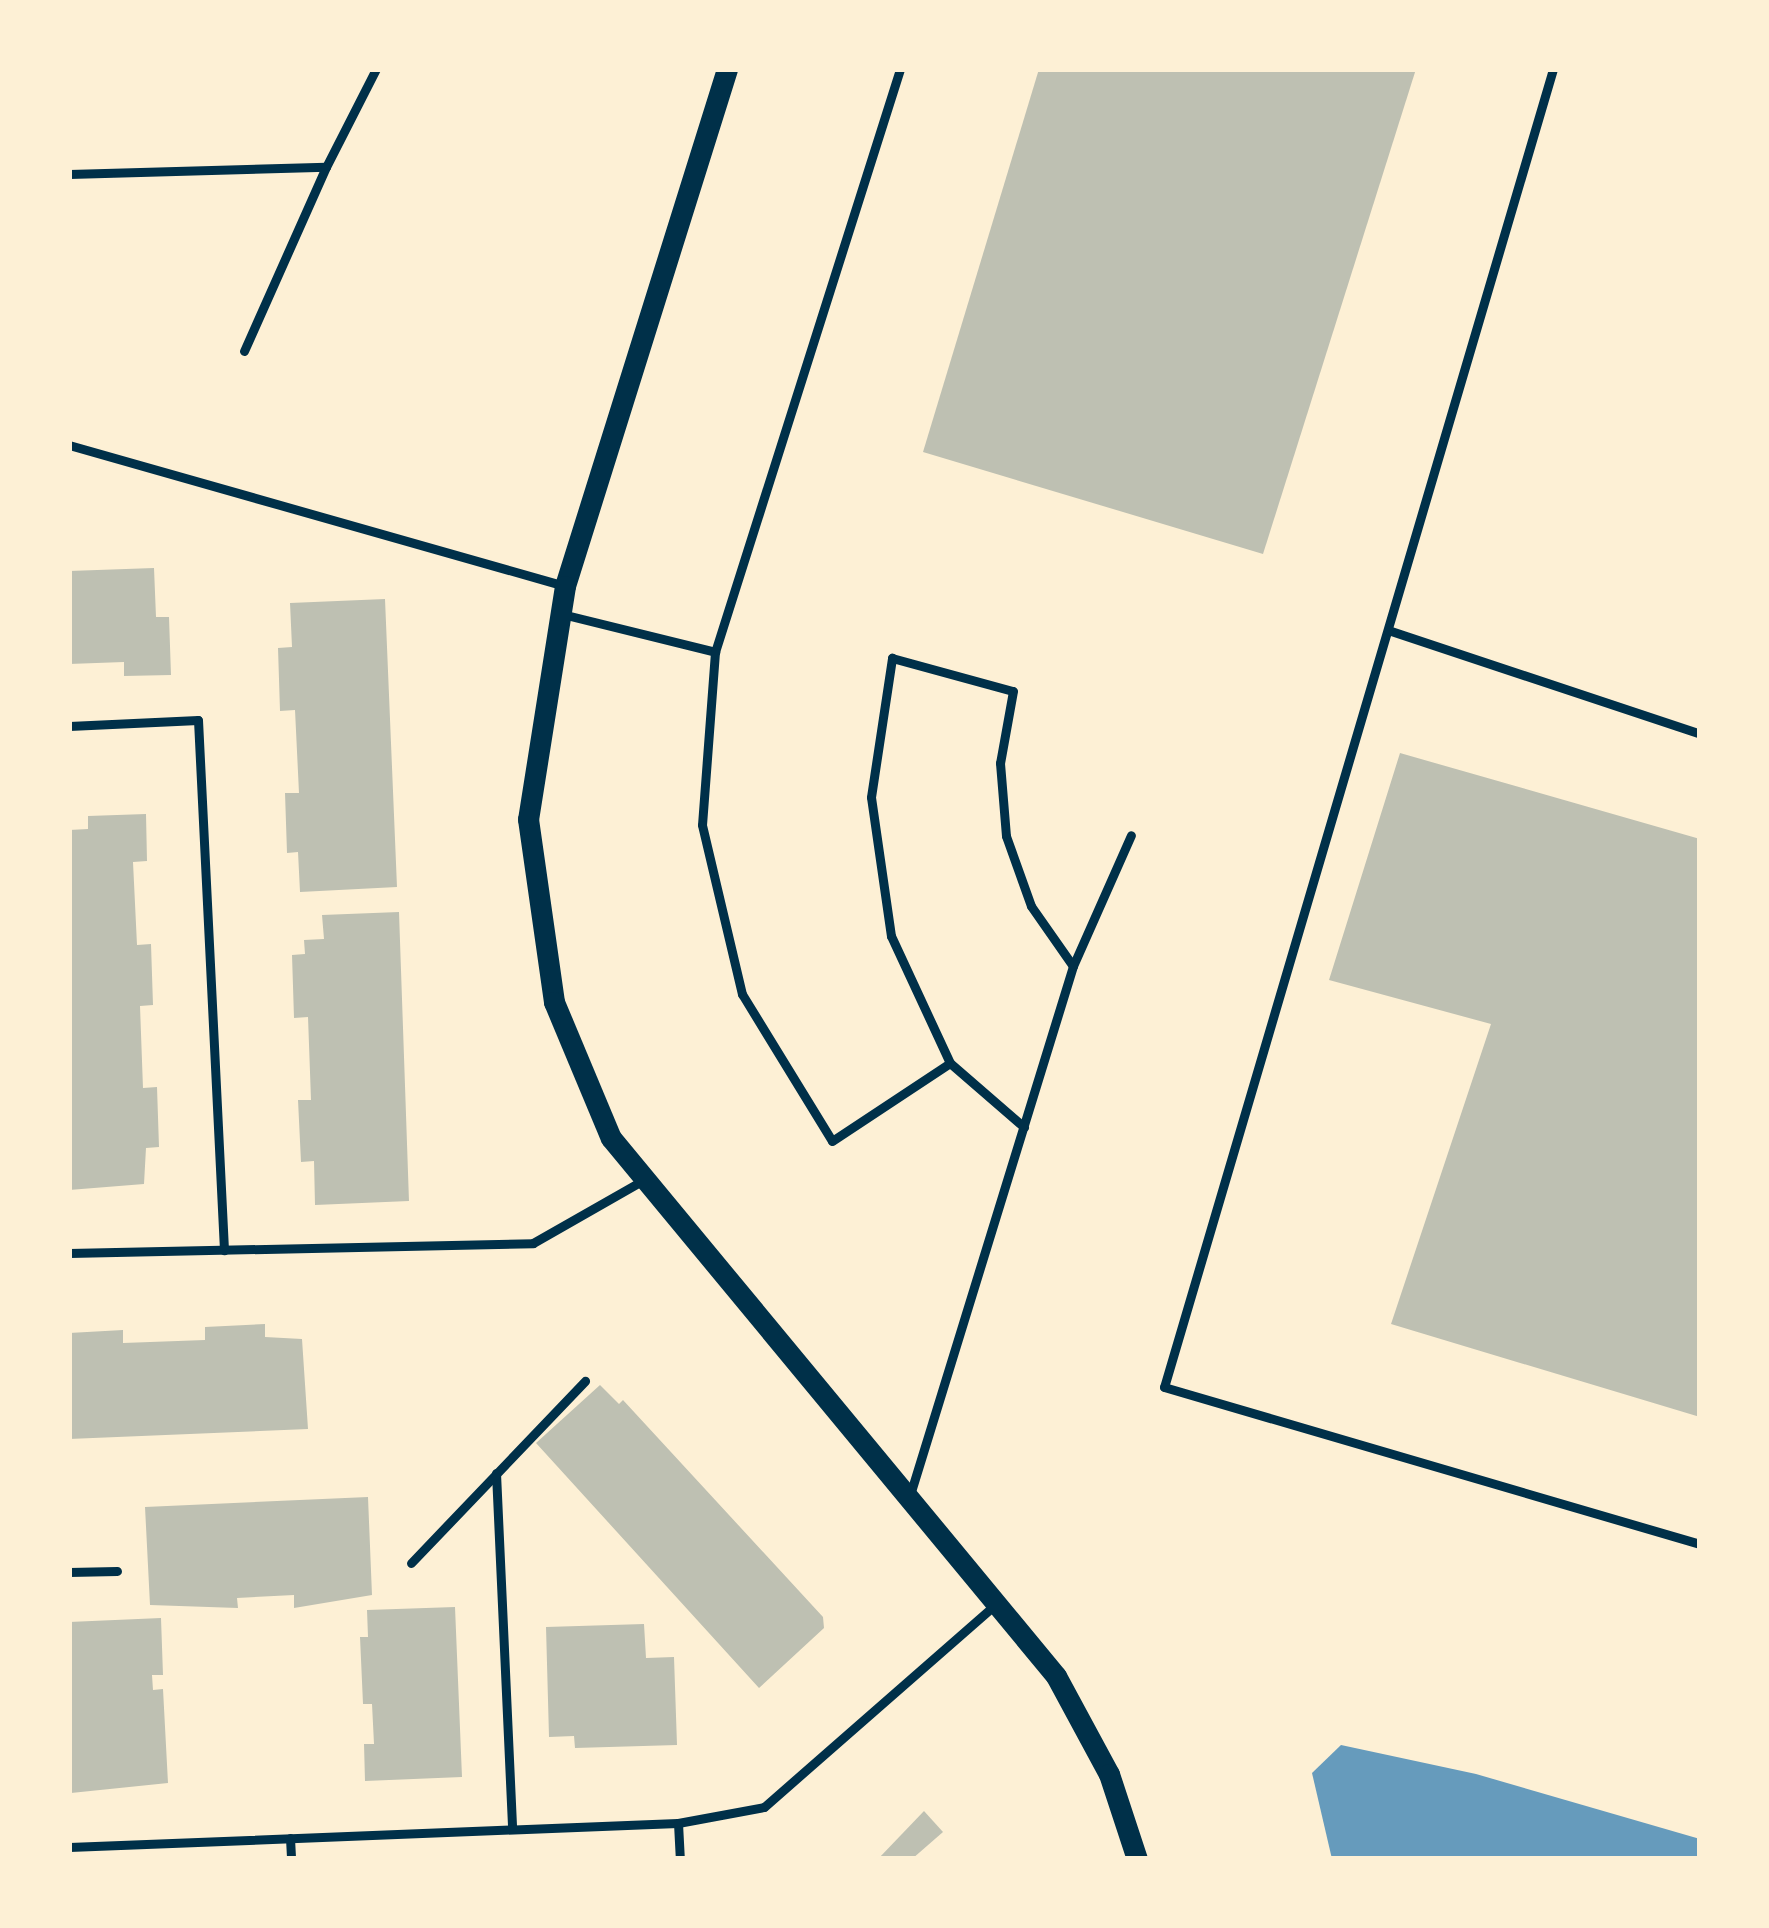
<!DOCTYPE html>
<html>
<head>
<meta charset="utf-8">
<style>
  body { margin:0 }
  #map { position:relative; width:1769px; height:1928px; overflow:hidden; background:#fdf0d5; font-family:Overpass,sans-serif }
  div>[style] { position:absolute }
  .water>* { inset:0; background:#669bbc }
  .building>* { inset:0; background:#bec0b2 }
  .service>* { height:9px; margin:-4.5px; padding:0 4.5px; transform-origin:4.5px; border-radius:4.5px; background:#003049 }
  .tertiary>* { height:21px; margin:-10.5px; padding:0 10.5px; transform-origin:10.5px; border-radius:10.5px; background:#003049 }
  span { translate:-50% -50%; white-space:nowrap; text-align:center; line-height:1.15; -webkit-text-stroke:10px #fdf0d5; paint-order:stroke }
  .frame { position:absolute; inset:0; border:72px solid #fdf0d5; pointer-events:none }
</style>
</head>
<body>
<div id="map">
  <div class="water">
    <i style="clip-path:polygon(1341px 1745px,1476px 1774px,1700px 1839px,1700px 1859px,1332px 1859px,1312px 1773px)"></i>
  </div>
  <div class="building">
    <i style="clip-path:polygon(1039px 69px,1416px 69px,1263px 554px,923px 452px)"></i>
    <i style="clip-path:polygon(154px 568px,156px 617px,169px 617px,171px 675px,124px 676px,124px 662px,69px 664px,69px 571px)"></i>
    <i style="clip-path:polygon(385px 599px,397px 887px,300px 892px,298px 852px,287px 853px,285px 793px,299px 793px,295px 710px,280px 711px,278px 648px,292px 647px,290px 603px)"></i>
    <i style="clip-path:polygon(1400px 753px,1700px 839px,1700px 1417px,1391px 1324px,1491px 1024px,1329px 980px)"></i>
    <i style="clip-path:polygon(146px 814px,147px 861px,133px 862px,137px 945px,151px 944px,153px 1005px,140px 1006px,143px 1088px,157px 1087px,159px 1147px,146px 1148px,144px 1184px,69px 1190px,69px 830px,88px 829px,88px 816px)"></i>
    <i style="clip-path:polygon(399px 912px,409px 1201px,315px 1205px,314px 1161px,301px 1162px,298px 1100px,311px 1100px,308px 1017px,294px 1018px,292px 955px,305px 954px,304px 940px,324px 939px,322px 915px)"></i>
    <i style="clip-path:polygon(265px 1324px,265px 1337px,302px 1339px,308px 1429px,69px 1439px,69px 1333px,123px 1330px,123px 1343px,205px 1340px,205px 1327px)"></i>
    <i style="clip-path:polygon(600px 1385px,619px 1404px,623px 1400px,823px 1617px,824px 1628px,759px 1688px,536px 1443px)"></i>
    <i style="clip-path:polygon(368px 1497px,372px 1595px,294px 1608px,294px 1595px,237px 1598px,238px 1608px,150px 1605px,145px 1507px)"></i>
    <i style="clip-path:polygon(455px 1607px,462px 1777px,365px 1781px,364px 1744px,374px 1744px,372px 1704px,363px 1704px,360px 1637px,368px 1637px,367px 1610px)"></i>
    <i style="clip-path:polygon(161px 1618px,163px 1675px,152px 1675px,153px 1690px,163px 1689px,168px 1783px,71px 1793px,69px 1622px)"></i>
    <i style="clip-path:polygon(644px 1624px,646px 1658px,674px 1657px,677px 1745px,575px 1748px,574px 1736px,549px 1737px,546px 1627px)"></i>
    <i style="clip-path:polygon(924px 1811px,943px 1832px,912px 1859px,878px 1859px)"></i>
  </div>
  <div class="service">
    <i style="left:1553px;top:69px;width:1374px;rotate:106.44deg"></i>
    <i style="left:1164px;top:1387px;width:559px;rotate:16.33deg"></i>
    <i style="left:69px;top:174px;width:257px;rotate:-1.6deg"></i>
    <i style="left:326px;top:167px;width:110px;rotate:-63deg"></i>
    <i style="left:244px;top:351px;width:201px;rotate:-66deg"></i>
    <i style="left:69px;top:445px;width:516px;rotate:15.87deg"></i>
    <i style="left:562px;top:614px;width:158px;rotate:13.9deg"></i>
    <i style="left:715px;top:652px;width:612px;rotate:-72.39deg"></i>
    <i style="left:1388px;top:630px;width:329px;rotate:18.4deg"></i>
    <i style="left:715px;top:652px;width:173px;rotate:94.3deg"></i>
    <i style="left:702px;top:825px;width:174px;rotate:76.7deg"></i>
    <i style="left:742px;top:994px;width:172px;rotate:58.5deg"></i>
    <i style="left:832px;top:1141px;width:141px;rotate:-33.5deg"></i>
    <i style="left:950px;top:1063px;width:140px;rotate:-114.9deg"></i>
    <i style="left:891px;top:936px;width:140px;rotate:-98.2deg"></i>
    <i style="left:871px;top:797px;width:141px;rotate:-81.4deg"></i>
    <i style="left:892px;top:658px;width:125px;rotate:15.3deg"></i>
    <i style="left:1013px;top:691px;width:73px;rotate:100.2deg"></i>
    <i style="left:1000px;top:763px;width:73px;rotate:85.3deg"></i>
    <i style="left:1006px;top:836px;width:74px;rotate:70.3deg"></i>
    <i style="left:1031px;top:906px;width:73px;rotate:55deg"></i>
    <i style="left:1073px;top:966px;width:554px;rotate:107.13deg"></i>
    <i style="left:69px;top:726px;width:129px;rotate:-2.7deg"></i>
    <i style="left:198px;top:720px;width:531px;rotate:87.19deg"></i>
    <i style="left:1073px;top:966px;width:143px;rotate:-66.1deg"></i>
    <i style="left:950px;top:1063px;width:98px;rotate:40.9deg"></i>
    <i style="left:69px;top:1253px;width:464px;rotate:-1.2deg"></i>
    <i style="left:533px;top:1243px;width:129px;rotate:-29.7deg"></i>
    <i style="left:496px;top:1473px;width:356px;rotate:87.4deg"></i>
    <i style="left:411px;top:1563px;width:252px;rotate:-46.3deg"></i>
    <i style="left:69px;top:1572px;width:48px;rotate:-1.2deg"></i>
    <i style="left:678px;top:1823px;width:36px;rotate:87deg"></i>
    <i style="left:290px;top:1838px;width:21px;rotate:87deg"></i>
    <i style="left:69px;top:1847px;width:609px;rotate:-2.26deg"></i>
    <i style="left:678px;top:1823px;width:87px;rotate:-10.5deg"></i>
    <i style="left:764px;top:1807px;width:305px;rotate:-41.2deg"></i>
  </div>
  <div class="tertiary">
    <i style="left:727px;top:69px;width:542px;rotate:107.4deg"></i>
    <i style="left:565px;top:586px;width:236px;rotate:99deg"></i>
    <i style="left:528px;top:819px;width:185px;rotate:81.9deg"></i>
    <i style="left:554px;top:1002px;width:147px;rotate:67.3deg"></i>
    <i style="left:611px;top:1138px;width:698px;rotate:50.4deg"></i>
    <i style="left:1056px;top:1676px;width:111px;rotate:61.6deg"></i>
    <i style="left:1109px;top:1774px;width:89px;rotate:71.8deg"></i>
  </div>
  <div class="frame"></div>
</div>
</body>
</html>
